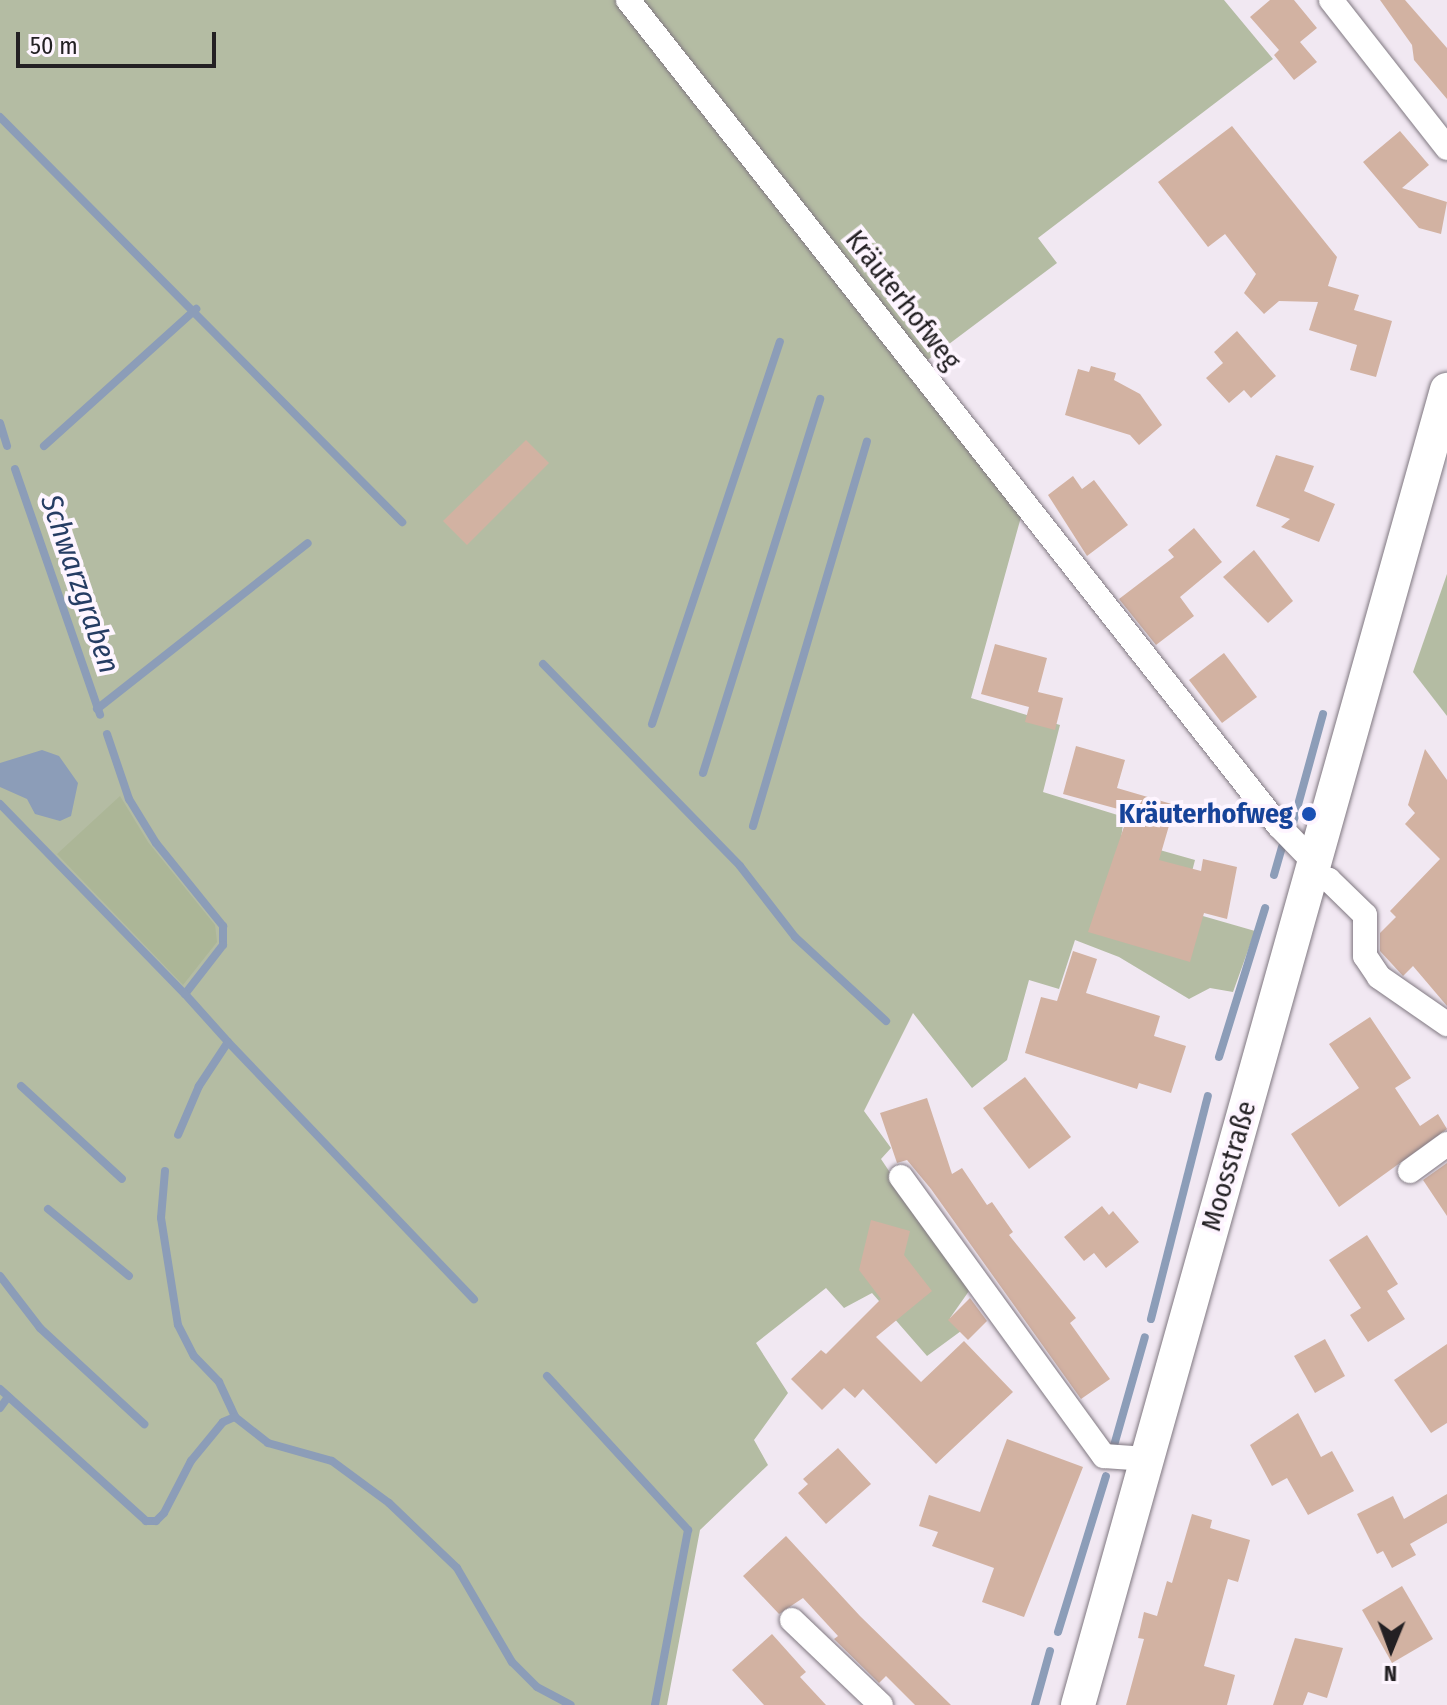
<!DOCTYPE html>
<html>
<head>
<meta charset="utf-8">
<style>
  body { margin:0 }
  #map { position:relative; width:1447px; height:1705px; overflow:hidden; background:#f1e8f2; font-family:"Fira Sans Condensed",sans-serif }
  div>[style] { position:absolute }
  .green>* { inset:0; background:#b4bca3 }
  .forest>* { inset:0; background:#acb697 }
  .water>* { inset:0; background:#8c9db8 }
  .stream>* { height:8px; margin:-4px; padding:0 4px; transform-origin:4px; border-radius:4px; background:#8c9db8 }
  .building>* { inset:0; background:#d2b2a2 }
  .roads { filter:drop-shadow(0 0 2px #807881) drop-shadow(0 0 2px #807881) }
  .street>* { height:24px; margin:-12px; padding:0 12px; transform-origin:12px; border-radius:12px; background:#fff }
  .secondary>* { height:34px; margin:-17px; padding:0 17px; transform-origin:17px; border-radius:17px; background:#fff }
  .dots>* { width:22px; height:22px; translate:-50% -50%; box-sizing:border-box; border:4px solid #fef5ff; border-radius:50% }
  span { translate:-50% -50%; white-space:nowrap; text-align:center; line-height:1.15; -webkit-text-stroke:8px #fef5ff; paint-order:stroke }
  .street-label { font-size:28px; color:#232023 }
  .transit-label { font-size:28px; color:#164399; font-weight:700 }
  .right { translate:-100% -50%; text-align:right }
  .water-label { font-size:30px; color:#253c63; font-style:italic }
  .north { position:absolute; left:1351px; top:1609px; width:80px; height:80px; -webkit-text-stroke:6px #fef5ff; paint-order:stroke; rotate:181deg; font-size:22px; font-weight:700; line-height:32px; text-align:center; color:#232023 }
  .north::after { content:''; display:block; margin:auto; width:28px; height:36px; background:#232023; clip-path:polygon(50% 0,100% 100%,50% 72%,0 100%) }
  .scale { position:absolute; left:16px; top:32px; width:200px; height:36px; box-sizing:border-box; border:4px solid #232023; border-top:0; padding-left:10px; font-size:24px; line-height:28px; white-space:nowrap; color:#232023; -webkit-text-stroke:6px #fef5ff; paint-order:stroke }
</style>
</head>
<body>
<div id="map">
  <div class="green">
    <i style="clip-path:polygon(0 0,1224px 0,1273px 59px,1038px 238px,1057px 263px,909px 374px,1021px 517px,971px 698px,1060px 725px,1043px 792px,1124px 817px,1121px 839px,1195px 860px,1182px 910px,1255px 931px,1233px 992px,1210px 988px,1189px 999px,1119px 957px,1075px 940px,1059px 989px,1029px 980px,1007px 1060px,972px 1088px,913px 1013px,864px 1111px,891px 1148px,881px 1159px,969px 1291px,950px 1318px,961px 1331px,927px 1356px,872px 1293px,844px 1308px,826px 1288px,756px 1343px,788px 1393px,754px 1440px,768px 1465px,700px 1530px,667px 1705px,0 1705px)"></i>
    <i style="clip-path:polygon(1447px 574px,1447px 716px,1413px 672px)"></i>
  </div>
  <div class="forest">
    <i style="clip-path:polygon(120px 796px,148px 842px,215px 925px,217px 942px,183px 985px,57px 854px)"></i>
  </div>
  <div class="water">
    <i style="clip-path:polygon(42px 750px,59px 756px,78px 783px,71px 816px,60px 821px,35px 814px,27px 799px,0 787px,0 763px)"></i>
  </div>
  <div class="stream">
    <i style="left:0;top:117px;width:571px;rotate:45.21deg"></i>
    <i style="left:0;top:423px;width:24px;rotate:73deg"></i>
    <i style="left:44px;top:446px;width:205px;rotate:-42deg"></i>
    <i style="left:15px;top:469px;width:260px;rotate:70.9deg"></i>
    <i style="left:543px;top:664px;width:282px;rotate:45.7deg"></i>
    <i style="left:740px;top:866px;width:90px;rotate:52.2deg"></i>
    <i style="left:795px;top:937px;width:124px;rotate:42.7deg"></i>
    <i style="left:97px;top:709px;width:268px;rotate:-38.2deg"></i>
    <i style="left:652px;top:724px;width:403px;rotate:-71.5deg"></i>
    <i style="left:107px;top:734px;width:69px;rotate:71.3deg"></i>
    <i style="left:129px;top:799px;width:52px;rotate:58.5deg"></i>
    <i style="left:156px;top:843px;width:107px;rotate:51.1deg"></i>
    <i style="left:223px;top:926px;width:19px;rotate:90deg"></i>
    <i style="left:223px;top:945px;width:62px;rotate:127.8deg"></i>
    <i style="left:185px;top:994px;width:64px;rotate:48.1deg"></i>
    <i style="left:228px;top:1042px;width:53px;rotate:123.4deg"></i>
    <i style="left:199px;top:1086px;width:53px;rotate:113.2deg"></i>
    <i style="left:703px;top:773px;width:392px;rotate:-72.6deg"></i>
    <i style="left:0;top:804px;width:265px;rotate:45.8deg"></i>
    <i style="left:1293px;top:823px;width:113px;rotate:-74.6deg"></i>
    <i style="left:753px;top:826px;width:401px;rotate:-73.5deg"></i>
    <i style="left:1274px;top:875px;width:29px;rotate:-74deg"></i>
    <i style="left:228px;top:1042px;width:356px;rotate:46.3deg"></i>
    <i style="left:1219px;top:1057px;width:156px;rotate:-72.8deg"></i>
    <i style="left:21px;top:1086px;width:137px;rotate:42.6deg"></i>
    <i style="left:165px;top:1171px;width:47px;rotate:94.9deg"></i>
    <i style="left:161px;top:1218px;width:108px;rotate:81deg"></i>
    <i style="left:178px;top:1325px;width:35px;rotate:63deg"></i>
    <i style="left:194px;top:1356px;width:36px;rotate:46deg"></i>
    <i style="left:219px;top:1382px;width:38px;rotate:65deg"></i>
    <i style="left:235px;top:1417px;width:42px;rotate:38.2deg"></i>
    <i style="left:268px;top:1443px;width:66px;rotate:15.7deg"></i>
    <i style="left:332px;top:1461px;width:71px;rotate:36.4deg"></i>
    <i style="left:389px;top:1503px;width:94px;rotate:43.7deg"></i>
    <i style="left:457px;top:1568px;width:109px;rotate:59.7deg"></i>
    <i style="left:512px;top:1662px;width:35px;rotate:45deg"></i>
    <i style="left:537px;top:1687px;width:38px;rotate:28deg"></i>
    <i style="left:48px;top:1209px;width:105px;rotate:39.6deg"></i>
    <i style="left:0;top:1276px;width:66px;rotate:52.4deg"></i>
    <i style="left:40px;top:1328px;width:142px;rotate:42.7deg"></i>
    <i style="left:1151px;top:1319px;width:230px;rotate:-75.7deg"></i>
    <i style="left:547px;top:1376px;width:209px;rotate:47.5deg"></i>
    <i style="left:688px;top:1530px;width:178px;rotate:100.7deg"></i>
    <i style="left:0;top:1389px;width:197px;rotate:42.1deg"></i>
    <i style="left:146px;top:1521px;width:10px"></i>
    <i style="left:156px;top:1521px;width:11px;rotate:-45deg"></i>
    <i style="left:164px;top:1513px;width:59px;rotate:-62.6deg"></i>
    <i style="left:191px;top:1461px;width:50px;rotate:-50.6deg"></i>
    <i style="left:223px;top:1422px;width:13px;rotate:-23deg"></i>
    <i style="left:0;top:1408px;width:14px;rotate:-54deg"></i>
    <i style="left:1113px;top:1449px;width:116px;rotate:-74.1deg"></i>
    <i style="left:1058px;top:1632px;width:163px;rotate:-72.9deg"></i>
    <i style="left:1035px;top:1705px;width:56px;rotate:-74.5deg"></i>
  </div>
  <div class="building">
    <i style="clip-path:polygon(1270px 0,1294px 0,1317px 28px,1300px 42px,1317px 62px,1294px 80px,1274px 55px,1279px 50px,1250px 17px)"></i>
    <i style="clip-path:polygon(1380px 0,1405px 0,1447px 48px,1447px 99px,1414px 60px,1412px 45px)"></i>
    <i style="clip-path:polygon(1232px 126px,1337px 257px,1328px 286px,1359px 295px,1354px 310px,1392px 321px,1376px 377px,1350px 370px,1357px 345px,1309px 330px,1318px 302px,1279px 301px,1264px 314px,1244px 293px,1256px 274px,1225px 234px,1208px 247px,1158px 182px)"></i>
    <i style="clip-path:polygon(1400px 131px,1429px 165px,1402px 188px,1447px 202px,1441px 234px,1419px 228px,1363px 162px)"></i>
    <i style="clip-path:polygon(1237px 331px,1276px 376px,1251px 398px,1244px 390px,1229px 403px,1206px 378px,1223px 363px,1214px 352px)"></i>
    <i style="clip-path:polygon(1091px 366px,1116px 373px,1114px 380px,1140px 394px,1162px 425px,1139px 445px,1130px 435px,1065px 415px,1078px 369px,1089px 372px)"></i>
    <i style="clip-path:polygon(526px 440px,549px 463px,467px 545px,443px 521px)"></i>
    <i style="clip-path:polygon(1276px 455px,1314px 466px,1304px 491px,1335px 504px,1319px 542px,1281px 527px,1290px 519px,1256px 506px)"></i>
    <i style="clip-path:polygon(1073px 476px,1082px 489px,1094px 480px,1128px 525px,1087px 556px,1048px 495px)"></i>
    <i style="clip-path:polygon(1194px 528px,1222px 562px,1180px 597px,1194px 616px,1156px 645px,1119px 599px,1174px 557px,1168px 550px)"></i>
    <i style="clip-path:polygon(1254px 550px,1293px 601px,1268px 623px,1223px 577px)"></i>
    <i style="clip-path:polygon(995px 644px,1047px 658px,1038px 692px,1063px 698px,1055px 730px,1025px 722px,1029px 707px,981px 694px)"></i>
    <i style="clip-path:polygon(1224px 653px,1257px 697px,1222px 723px,1189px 680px)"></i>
    <i style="clip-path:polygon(1076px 746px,1125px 760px,1117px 788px,1175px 805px,1159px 860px,1201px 871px,1203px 859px,1237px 867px,1227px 919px,1204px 913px,1190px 962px,1088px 932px,1129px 812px,1063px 794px)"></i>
    <i style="clip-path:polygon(1425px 749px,1447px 780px,1447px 1006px,1413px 966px,1403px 976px,1380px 951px,1380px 933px,1396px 917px,1390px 911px,1440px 859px,1405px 824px,1415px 813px,1408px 805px)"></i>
    <i style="clip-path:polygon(1073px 951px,1097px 959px,1086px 993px,1160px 1016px,1154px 1036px,1186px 1046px,1171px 1093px,1139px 1083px,1137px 1089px,1025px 1053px,1041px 997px,1057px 1001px)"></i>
    <i style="clip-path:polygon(1370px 1017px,1411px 1078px,1395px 1088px,1420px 1126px,1438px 1114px,1447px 1129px,1339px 1207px,1291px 1134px,1359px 1088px,1329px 1044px)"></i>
    <i style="clip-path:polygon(1025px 1077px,1071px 1137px,1029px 1169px,983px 1108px)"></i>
    <i style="clip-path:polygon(927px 1098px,952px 1174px,962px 1168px,987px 1205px,992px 1202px,1013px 1232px,1009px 1235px,1076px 1318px,1070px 1323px,1110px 1379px,1081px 1399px,931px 1189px,907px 1160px,897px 1163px,880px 1113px)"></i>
    <i style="clip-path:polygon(1447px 1163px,1447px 1216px,1423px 1180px)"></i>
    <i style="clip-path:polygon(1102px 1206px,1109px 1215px,1113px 1211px,1139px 1242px,1106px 1268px,1094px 1253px,1084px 1261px,1064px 1237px)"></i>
    <i style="clip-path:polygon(871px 1220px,910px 1231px,904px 1255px,932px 1291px,876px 1337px,921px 1382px,964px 1341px,1013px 1392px,936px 1464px,863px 1389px,855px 1398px,844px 1388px,822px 1410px,791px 1379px,821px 1350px,826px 1354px,881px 1299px,859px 1270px)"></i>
    <i style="clip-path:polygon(1367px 1235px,1398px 1284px,1387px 1291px,1405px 1319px,1368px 1342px,1350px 1315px,1361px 1308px,1329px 1260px)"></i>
    <i style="clip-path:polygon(970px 1298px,987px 1321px,968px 1340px,948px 1320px)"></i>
    <i style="clip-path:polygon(1325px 1339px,1345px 1376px,1315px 1393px,1294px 1356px)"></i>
    <i style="clip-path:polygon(1447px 1344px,1447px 1423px,1431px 1433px,1394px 1380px)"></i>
    <i style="clip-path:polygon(1298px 1413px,1321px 1457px,1332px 1451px,1354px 1491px,1308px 1515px,1287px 1478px,1272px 1486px,1250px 1445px)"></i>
    <i style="clip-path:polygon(1007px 1439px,1083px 1467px,1024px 1617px,982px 1602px,994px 1568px,932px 1546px,938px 1532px,919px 1526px,929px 1495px,980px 1512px)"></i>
    <i style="clip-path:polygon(838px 1448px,871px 1484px,826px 1524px,798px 1493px,808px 1484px,803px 1479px)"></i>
    <i style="clip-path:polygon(1447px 1494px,1447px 1523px,1410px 1544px,1416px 1555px,1392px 1568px,1383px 1551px,1377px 1554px,1357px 1514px,1393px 1496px,1404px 1519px)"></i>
    <i style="clip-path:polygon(1192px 1514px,1212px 1520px,1210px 1528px,1250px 1540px,1238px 1582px,1228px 1579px,1204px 1666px,1235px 1675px,1227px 1705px,1126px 1705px,1144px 1639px,1138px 1638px,1144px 1612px,1157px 1616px,1167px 1581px,1172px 1583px)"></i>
    <i style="clip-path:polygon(786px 1536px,860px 1616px,951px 1705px,915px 1705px,886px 1676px,879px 1683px,834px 1639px,838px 1636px,803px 1598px,779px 1614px,743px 1576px)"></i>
    <i style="clip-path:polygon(1402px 1586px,1433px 1639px,1392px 1663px,1362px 1610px)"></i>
    <i style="clip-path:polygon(772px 1634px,806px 1672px,800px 1677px,826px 1705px,764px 1705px,732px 1670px)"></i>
    <i style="clip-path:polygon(1295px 1638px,1343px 1648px,1327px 1698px,1308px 1692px,1303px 1705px,1273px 1705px)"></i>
  </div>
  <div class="roads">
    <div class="street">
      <i style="left:628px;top:0;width:1052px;rotate:51.76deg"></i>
      <i style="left:1279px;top:826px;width:47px;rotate:45.9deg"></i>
      <i style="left:1331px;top:0;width:188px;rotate:51.9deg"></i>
      <i style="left:1309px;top:873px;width:21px;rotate:19deg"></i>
      <i style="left:1329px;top:880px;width:50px;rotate:44.2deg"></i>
      <i style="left:1365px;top:915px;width:41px;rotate:90deg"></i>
      <i style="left:1365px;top:956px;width:25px;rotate:56deg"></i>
      <i style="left:1379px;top:977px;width:83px;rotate:34.7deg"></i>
      <i style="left:1410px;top:1171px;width:46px;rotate:-36.1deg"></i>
      <i style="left:901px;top:1177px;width:345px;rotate:54deg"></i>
      <i style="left:1104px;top:1456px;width:43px;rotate:4deg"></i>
      <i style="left:792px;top:1620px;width:123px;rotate:43.7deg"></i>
    </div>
    <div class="secondary">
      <i style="left:1078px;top:1705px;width:1366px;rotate:-74.33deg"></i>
    </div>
  </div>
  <div class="dots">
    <i style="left:1309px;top:814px;background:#1a4fb4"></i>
  </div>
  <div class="street-label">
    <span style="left:903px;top:300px;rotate:52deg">Kräuterhofweg</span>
    <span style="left:1229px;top:1166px;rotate:-74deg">Moosstraße</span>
  </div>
  <div class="transit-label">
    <span class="right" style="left:1293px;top:814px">Kräuterhofweg</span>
  </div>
  <div class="water-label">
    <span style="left:80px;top:584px;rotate:71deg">Schwarzgraben</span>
  </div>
  <div class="north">N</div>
  <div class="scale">50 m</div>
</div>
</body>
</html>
